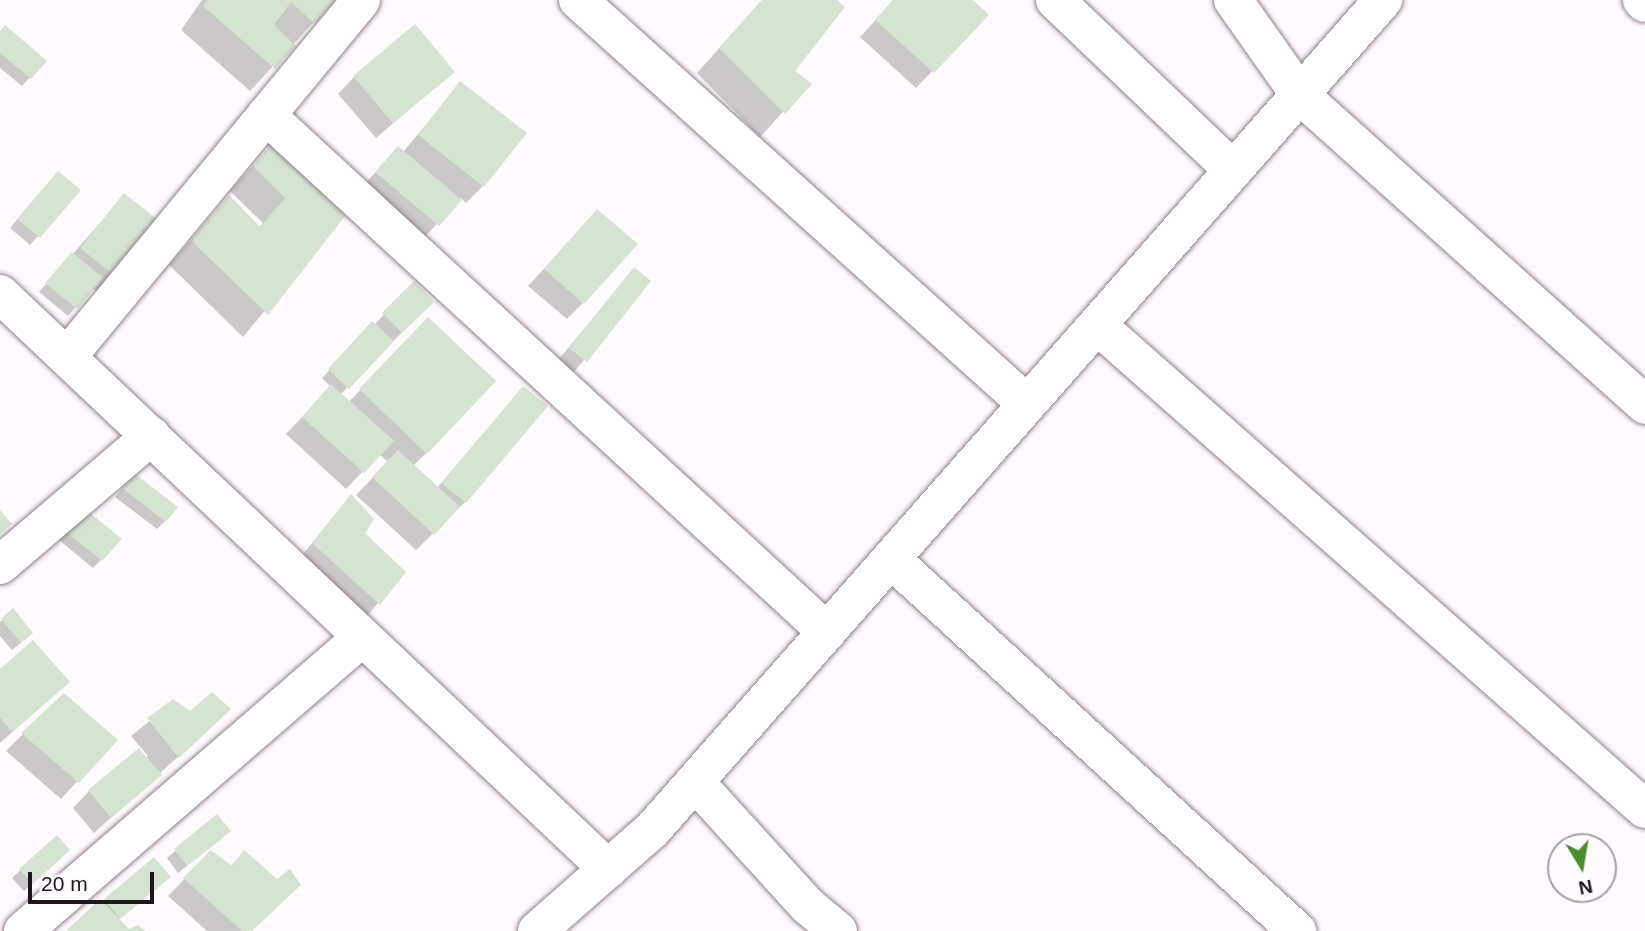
<!DOCTYPE html>
<html>
<head>
<meta charset="utf-8">
<style>
  body { margin:0 }
  #map { position:relative; width:1645px; height:931px; overflow:hidden; background:#fefafd; font-family:Arial,sans-serif }
  div>[style] { position:absolute }
  .shadow>* { inset:0; background:#0003 }
  .building>* { inset:0; background:#d5e4d0 }
  .roads { filter:drop-shadow(0 0 2px #927e8c) drop-shadow(0 0 2px #927e8c) }
  .minor>* { height:38px; margin:-19px; padding:0 19px; transform-origin:19px; border-radius:19px; background:#fff }
  span { translate:-50% -50%; white-space:nowrap; text-align:center; line-height:1.15; -webkit-text-stroke:5px #fefafd; paint-order:stroke }
  .north { position:absolute; left:1547px; top:833px; width:70px; height:70px; box-sizing:border-box; background:#fefafd; border:2px solid #a49fa3; border-radius:50%; rotate:169deg; font-size:19px; font-weight:700; line-height:28px; text-align:center; color:#1e161c }
  .north::after { content:''; display:block; margin:auto; width:24px; height:32px; background:#4c8d30; clip-path:polygon(50% 0,100% 100%,50% 72%,0 100%) }
  .scale { position:absolute; left:28px; top:872px; width:126px; height:32px; box-sizing:border-box; border:4px solid #1e161c; border-top:0; padding-left:9px; font-size:21px; line-height:24px; white-space:nowrap; color:#1e161c; -webkit-text-stroke:5px #fefafd; paint-order:stroke }
</style>
</head>
<body>
<div id="map">
  <div class="shadow">
    <i style="clip-path:polygon(202px 0,334px 0,250px 91px,181px 30px)"></i>
    <i style="clip-path:polygon(762px 0,838px 0,792px 72px,809px 84px,760px 137px,697px 73px)"></i>
    <i style="clip-path:polygon(894px 0,970px 0,986px 15px,916px 88px,860px 37px)"></i>
    <i style="clip-path:polygon(0 33px,45px 61px,22px 86px,0 68px)"></i>
    <i style="clip-path:polygon(453px 72px,376px 138px,338px 94px,354px 77px)"></i>
    <i style="clip-path:polygon(460px 84px,525px 134px,483px 186px,466px 203px,461px 198px,421px 241px,360px 189px,398px 148px,403px 152px)"></i>
    <i style="clip-path:polygon(274px 143px,347px 211px,243px 337px,169px 265px,229px 197px,259px 227px,263px 223px,230px 191px)"></i>
    <i style="clip-path:polygon(50px 181px,78px 190px,30px 245px,10px 228px)"></i>
    <i style="clip-path:polygon(124px 196px,156px 221px,97px 292px,92px 288px,68px 316px,39px 292px)"></i>
    <i style="clip-path:polygon(597px 211px,583px 303px,567px 319px,528px 286px)"></i>
    <i style="clip-path:polygon(634px 269px,649px 281px,569px 378px,554px 365px)"></i>
    <i style="clip-path:polygon(414px 284px,432px 302px,340px 395px,348px 403px,405px 343px,426px 453px,413px 466px,437px 488px,523px 388px,545px 407px,465px 502px,416px 550px,356px 495px,388px 462px,379px 454px,346px 489px,286px 434px,331px 387px,322px 378px)"></i>
    <i style="clip-path:polygon(134px 475px,165px 521px,157px 529px,115px 497px)"></i>
    <i style="clip-path:polygon(351px 497px,363px 533px,404px 572px,363px 621px,297px 561px)"></i>
    <i style="clip-path:polygon(72px 514px,101px 560px,93px 568px,54px 536px)"></i>
    <i style="clip-path:polygon(13px 611px,23px 641px,12px 650px,0 636px,0 622px)"></i>
    <i style="clip-path:polygon(0 672px,51px 698px,0 743px)"></i>
    <i style="clip-path:polygon(173px 702px,212px 726px,94px 833px,73px 808px,89px 791px,148px 756px,131px 736px)"></i>
    <i style="clip-path:polygon(23px 734px,115px 740px,61px 799px,6px 751px)"></i>
    <i style="clip-path:polygon(217px 816px,221px 839px,178px 873px,167px 858px)"></i>
    <i style="clip-path:polygon(56px 837px,59px 858px,24px 891px,12px 878px)"></i>
    <i style="clip-path:polygon(211px 852px,230px 867px,244px 852px,250px 931px,207px 931px,168px 896px)"></i>
    <i style="clip-path:polygon(153px 859px,160px 885px,118px 920px,128px 931px,142px 931px,69px 931px)"></i>
  </div>
  <div class="building">
    <i style="clip-path:polygon(207px 0,336px 0,315px 24px,291px 2px,274px 25px,296px 46px,275px 69px,203px 6px)"></i>
    <i style="clip-path:polygon(762px 0,837px 0,845px 7px,795px 71px,812px 84px,785px 114px,719px 48px)"></i>
    <i style="clip-path:polygon(893px 0,973px 0,989px 15px,934px 73px,875px 20px)"></i>
    <i style="clip-path:polygon(415px 24px,455px 72px,393px 123px,353px 76px)"></i>
    <i style="clip-path:polygon(5px 25px,47px 61px,31px 79px,0 53px,0 31px)"></i>
    <i style="clip-path:polygon(460px 81px,527px 133px,484px 187px,418px 135px)"></i>
    <i style="clip-path:polygon(274px 141px,349px 211px,268px 315px,191px 240px,229px 195px,260px 227px,285px 198px,253px 166px)"></i>
    <i style="clip-path:polygon(398px 146px,462px 200px,439px 226px,375px 172px)"></i>
    <i style="clip-path:polygon(58px 171px,81px 190px,40px 238px,17px 219px)"></i>
    <i style="clip-path:polygon(124px 193px,159px 221px,115px 276px,80px 248px)"></i>
    <i style="clip-path:polygon(597px 209px,638px 244px,584px 304px,544px 269px)"></i>
    <i style="clip-path:polygon(72px 252px,103px 278px,77px 309px,45px 283px)"></i>
    <i style="clip-path:polygon(634px 267px,651px 281px,587px 362px,569px 348px)"></i>
    <i style="clip-path:polygon(414px 281px,434px 302px,402px 333px,382px 313px)"></i>
    <i style="clip-path:polygon(428px 317px,496px 381px,427px 454px,359px 389px)"></i>
    <i style="clip-path:polygon(372px 321px,394px 341px,349px 389px,328px 369px)"></i>
    <i style="clip-path:polygon(331px 384px,394px 441px,364px 473px,302px 417px)"></i>
    <i style="clip-path:polygon(523px 386px,548px 406px,466px 503px,441px 483px)"></i>
    <i style="clip-path:polygon(398px 450px,460px 507px,434px 535px,372px 477px)"></i>
    <i style="clip-path:polygon(134px 473px,178px 507px,166px 522px,122px 488px)"></i>
    <i style="clip-path:polygon(351px 494px,374px 519px,365px 533px,406px 572px,380px 605px,312px 543px)"></i>
    <i style="clip-path:polygon(79px 504px,122px 539px,102px 561px,60px 527px)"></i>
    <i style="clip-path:polygon(0 510px,12px 524px,0 534px)"></i>
    <i style="clip-path:polygon(13px 608px,33px 633px,21px 643px,1px 619px)"></i>
    <i style="clip-path:polygon(33px 640px,70px 682px,12px 732px,0 718px,0 669px)"></i>
    <i style="clip-path:polygon(212px 692px,231px 709px,179px 758px,147px 718px,173px 699px,190px 711px)"></i>
    <i style="clip-path:polygon(64px 693px,118px 740px,79px 783px,21px 733px)"></i>
    <i style="clip-path:polygon(139px 748px,162px 775px,111px 818px,88px 790px)"></i>
    <i style="clip-path:polygon(217px 814px,231px 831px,187px 866px,174px 849px)"></i>
    <i style="clip-path:polygon(57px 835px,70px 850px,33px 884px,19px 869px)"></i>
    <i style="clip-path:polygon(211px 850px,232px 866px,244px 850px,277px 879px,290px 869px,301px 885px,252px 931px,242px 931px,183px 878px)"></i>
    <i style="clip-path:polygon(154px 857px,171px 877px,120px 919px,104px 899px)"></i>
    <i style="clip-path:polygon(100px 899px,129px 929px,138px 925px,145px 931px,66px 931px)"></i>
  </div>
  <div class="roads">
    <div class="minor">
      <i style="left:578px;top:0;width:604px;rotate:41.98deg"></i>
      <i style="left:1055px;top:0;width:246px;rotate:43.7deg"></i>
      <i style="left:1233px;top:0;width:116px;rotate:54.8deg"></i>
      <i style="left:1300px;top:95px;width:464px;rotate:41.9deg"></i>
      <i style="left:1642px;top:0;width:4px;rotate:45deg"></i>
      <i style="left:266px;top:115px;width:763px;rotate:42.66deg"></i>
      <i style="left:0;top:294px;width:837px;rotate:43.4deg"></i>
      <i style="left:1097px;top:325px;width:731px;rotate:41.45deg"></i>
      <i style="left:67px;top:357px;width:462px;rotate:-50.5deg"></i>
      <i style="left:891px;top:559px;width:551px;rotate:42.5deg"></i>
      <i style="left:0;top:565px;width:199px;rotate:-40.5deg"></i>
      <i style="left:695px;top:782px;width:168px;rotate:47.7deg"></i>
      <i style="left:808px;top:906px;width:39px;rotate:40deg"></i>
      <i style="left:23px;top:931px;width:449px;rotate:-40.9deg"></i>
      <i style="left:537px;top:931px;width:154px;rotate:-41.3deg"></i>
      <i style="left:653px;top:829px;width:1105px;rotate:-48.63deg"></i>
    </div>
  </div>
  <div class="north">N</div>
  <div class="scale">20 m</div>
</div>
</body>
</html>
